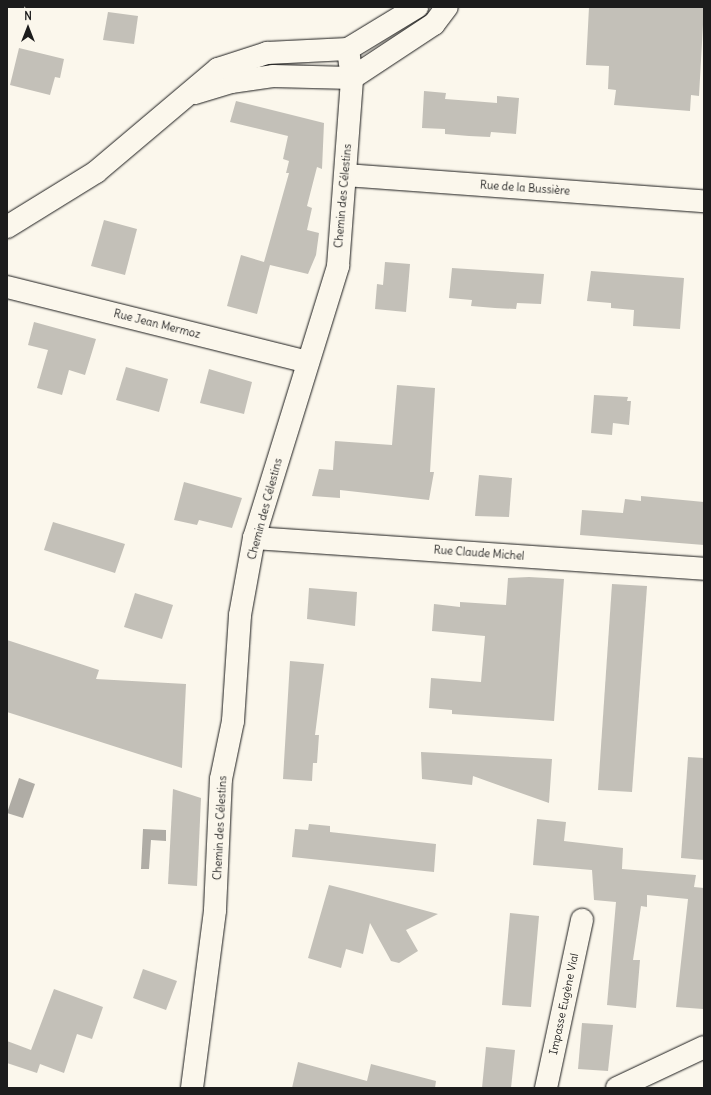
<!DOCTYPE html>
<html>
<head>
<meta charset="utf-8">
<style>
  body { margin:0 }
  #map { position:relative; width:711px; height:1095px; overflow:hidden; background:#fbf7ec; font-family:Delius,sans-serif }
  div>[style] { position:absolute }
  .water>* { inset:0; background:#afaca5 }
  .building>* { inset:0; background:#c3c0b8 }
  .roads { filter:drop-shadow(0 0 1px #1c1c1c) drop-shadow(0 0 1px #1c1c1c) }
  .minor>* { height:22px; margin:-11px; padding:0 11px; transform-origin:11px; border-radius:11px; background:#fbf7ec }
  span { translate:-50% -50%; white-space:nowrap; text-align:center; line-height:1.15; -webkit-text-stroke:3px #fbf7ec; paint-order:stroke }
  .street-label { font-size:11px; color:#1c1c1c }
  .frame { position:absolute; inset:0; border:8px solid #1c1c1c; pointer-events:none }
  .north { position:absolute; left:8px; top:8px; width:40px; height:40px; -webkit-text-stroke:3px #fbf7ec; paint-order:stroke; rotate:0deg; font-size:11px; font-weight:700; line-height:16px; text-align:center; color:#1c1c1c }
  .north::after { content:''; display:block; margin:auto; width:14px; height:18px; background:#1c1c1c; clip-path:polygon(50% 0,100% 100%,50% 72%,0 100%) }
</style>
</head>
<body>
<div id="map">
  <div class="water">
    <i style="clip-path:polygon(19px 778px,35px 784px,23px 818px,7px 813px)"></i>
    <i style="clip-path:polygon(143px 829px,166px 830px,166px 841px,151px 840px,149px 869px,141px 869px)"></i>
  </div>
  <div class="building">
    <i style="clip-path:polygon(589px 7px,704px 7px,699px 96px,691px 95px,690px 111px,614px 105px,616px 90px,608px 89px,609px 66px,586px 65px)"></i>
    <i style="clip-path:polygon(108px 12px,138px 16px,134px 44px,103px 40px)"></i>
    <i style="clip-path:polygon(19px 48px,64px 59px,60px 78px,55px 77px,50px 95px,10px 85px)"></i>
    <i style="clip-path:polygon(424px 91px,446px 93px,445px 99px,472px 101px,497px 103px,497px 96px,519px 98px,516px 134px,491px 132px,490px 137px,469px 136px,445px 134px,445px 129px,422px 128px)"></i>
    <i style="clip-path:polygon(236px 101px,324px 123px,322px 169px,317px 167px,307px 206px,312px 208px,307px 230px,319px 233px,316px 255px,308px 274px,270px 265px,257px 314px,227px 306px,241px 255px,264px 262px,289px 173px,286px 173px,289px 161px,283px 159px,288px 136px,230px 122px)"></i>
    <i style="clip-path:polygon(104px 220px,137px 229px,125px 275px,91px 266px)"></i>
    <i style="clip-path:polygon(385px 262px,410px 264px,406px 312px,375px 309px,377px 284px,383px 285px)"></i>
    <i style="clip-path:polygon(452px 268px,544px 274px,541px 304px,517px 303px,516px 309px,495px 308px,471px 306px,472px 300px,449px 298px)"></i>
    <i style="clip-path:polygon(591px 271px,684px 278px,680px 329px,633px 326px,634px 310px,611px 308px,611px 303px,587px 301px)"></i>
    <i style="clip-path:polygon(34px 322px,96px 339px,85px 375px,69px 370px,62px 395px,37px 388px,48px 350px,28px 345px)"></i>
    <i style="clip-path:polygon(126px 367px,168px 379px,159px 412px,116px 400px)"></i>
    <i style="clip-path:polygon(209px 369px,252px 382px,244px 414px,200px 403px)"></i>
    <i style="clip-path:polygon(397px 385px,435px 388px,430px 472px,434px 472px,429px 500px,340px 490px,340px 498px,312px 496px,319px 469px,333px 470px,335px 441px,392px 445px)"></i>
    <i style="clip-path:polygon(594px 395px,628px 397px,627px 401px,631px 401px,629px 425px,613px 423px,612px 435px,591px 433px)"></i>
    <i style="clip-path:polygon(479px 475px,512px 478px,509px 517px,475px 516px)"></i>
    <i style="clip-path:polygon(184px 482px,242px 498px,232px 528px,199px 520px,197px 525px,174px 520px)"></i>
    <i style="clip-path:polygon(641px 496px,704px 502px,704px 545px,580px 535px,582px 510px,623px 513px,625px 499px,641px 501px)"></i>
    <i style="clip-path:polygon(53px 522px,125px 544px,115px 573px,44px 550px)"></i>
    <i style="clip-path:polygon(529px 577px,564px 579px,554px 721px,452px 714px,452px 710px,429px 708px,431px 678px,481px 682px,485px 636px,432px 631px,434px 604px,460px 607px,460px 602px,506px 605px,508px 578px)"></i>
    <i style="clip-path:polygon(612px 584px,647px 586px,632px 792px,598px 790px)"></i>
    <i style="clip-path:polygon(309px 588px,357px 592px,355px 626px,307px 619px)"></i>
    <i style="clip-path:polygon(135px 593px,173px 605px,162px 639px,124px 627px)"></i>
    <i style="clip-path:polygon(7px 640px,99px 670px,96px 679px,186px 684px,182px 768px,7px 712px)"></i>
    <i style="clip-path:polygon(290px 661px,324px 664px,315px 735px,319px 735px,317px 763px,313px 763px,312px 781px,283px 779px)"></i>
    <i style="clip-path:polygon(421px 752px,552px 759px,549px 803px,473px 776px,472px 785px,422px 779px)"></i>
    <i style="clip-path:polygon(688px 757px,704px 758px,704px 860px,681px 858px)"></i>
    <i style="clip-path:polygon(173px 789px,201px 798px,197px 886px,168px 884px)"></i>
    <i style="clip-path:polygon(537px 819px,566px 822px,564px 841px,623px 848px,622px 869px,696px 875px,694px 887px,704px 888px,703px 1009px,676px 1007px,688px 899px,647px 895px,647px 907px,641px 906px,633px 960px,640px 960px,636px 1008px,607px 1005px,616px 902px,594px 900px,592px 870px,533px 865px)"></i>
    <i style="clip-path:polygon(309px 824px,330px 826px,330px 832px,436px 844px,434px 872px,292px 857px,295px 829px,308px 830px)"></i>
    <i style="clip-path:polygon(329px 885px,353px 891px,438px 914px,406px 930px,418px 951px,399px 963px,391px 961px,370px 923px,363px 954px,346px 949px,341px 968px,308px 958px)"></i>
    <i style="clip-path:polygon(510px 913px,539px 916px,531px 1007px,502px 1005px)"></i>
    <i style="clip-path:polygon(143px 969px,177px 981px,166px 1010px,133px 998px)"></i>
    <i style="clip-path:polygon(54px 989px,103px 1007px,92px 1039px,77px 1034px,64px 1073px,40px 1064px,37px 1073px,7px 1063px,7px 1041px,31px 1050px)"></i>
    <i style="clip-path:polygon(582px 1023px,613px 1025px,608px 1071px,578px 1069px)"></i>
    <i style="clip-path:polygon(486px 1047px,515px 1050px,511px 1088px,482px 1088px)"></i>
    <i style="clip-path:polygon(298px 1062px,367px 1081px,371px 1064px,436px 1081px,435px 1088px,292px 1088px)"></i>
  </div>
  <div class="roads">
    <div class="minor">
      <i style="left:195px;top:93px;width:38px;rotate:-17deg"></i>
      <i style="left:231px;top:82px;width:42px;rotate:-8.1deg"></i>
      <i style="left:273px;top:76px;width:79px;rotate:1.5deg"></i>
      <i style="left:352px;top:78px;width:98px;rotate:-33.4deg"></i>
      <i style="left:434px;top:24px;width:21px;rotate:-53deg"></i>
      <i style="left:346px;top:175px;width:359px;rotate:4.2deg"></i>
      <i style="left:7px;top:227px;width:105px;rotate:-31.7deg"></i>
      <i style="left:96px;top:172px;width:160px;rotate:-40.2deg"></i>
      <i style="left:218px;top:69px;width:52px;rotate:-18.1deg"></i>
      <i style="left:267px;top:53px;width:81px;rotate:-2.8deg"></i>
      <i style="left:348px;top:49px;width:81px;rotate:-31.3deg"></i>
      <i style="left:7px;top:287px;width:310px;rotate:14deg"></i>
      <i style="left:254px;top:538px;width:451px;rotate:3.9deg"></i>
      <i style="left:192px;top:1088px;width:179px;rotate:-82.6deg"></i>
      <i style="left:215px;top:910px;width:131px;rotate:-87.4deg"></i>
      <i style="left:221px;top:779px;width:59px;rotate:-78.3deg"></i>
      <i style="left:233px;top:721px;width:106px;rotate:-86.2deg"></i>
      <i style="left:240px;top:615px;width:78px;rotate:-79.7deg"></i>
      <i style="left:254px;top:538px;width:285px;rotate:-72.8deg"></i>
      <i style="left:338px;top:266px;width:189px;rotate:-85.7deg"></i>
      <i style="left:352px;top:78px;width:29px;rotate:-98deg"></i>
      <i style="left:546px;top:1088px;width:172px;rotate:-77.9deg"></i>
      <i style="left:617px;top:1088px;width:96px;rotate:-25.2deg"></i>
    </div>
  </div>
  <div class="street-label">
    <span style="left:525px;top:188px;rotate:4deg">Rue de la Bussière</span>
    <span style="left:343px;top:196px;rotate:-85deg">Chemin des Célestins</span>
    <span style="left:157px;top:324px;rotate:14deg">Rue Jean Mermoz</span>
    <span style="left:265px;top:509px;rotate:-75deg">Chemin des Célestins</span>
    <span style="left:479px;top:553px;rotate:4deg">Rue Claude Michel</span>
    <span style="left:220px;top:828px;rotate:-87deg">Chemin des Célestins</span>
    <span style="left:564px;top:1004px;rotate:-78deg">Impasse Eugène Vial</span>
  </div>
  <div class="frame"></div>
  <div class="north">N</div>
</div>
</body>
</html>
